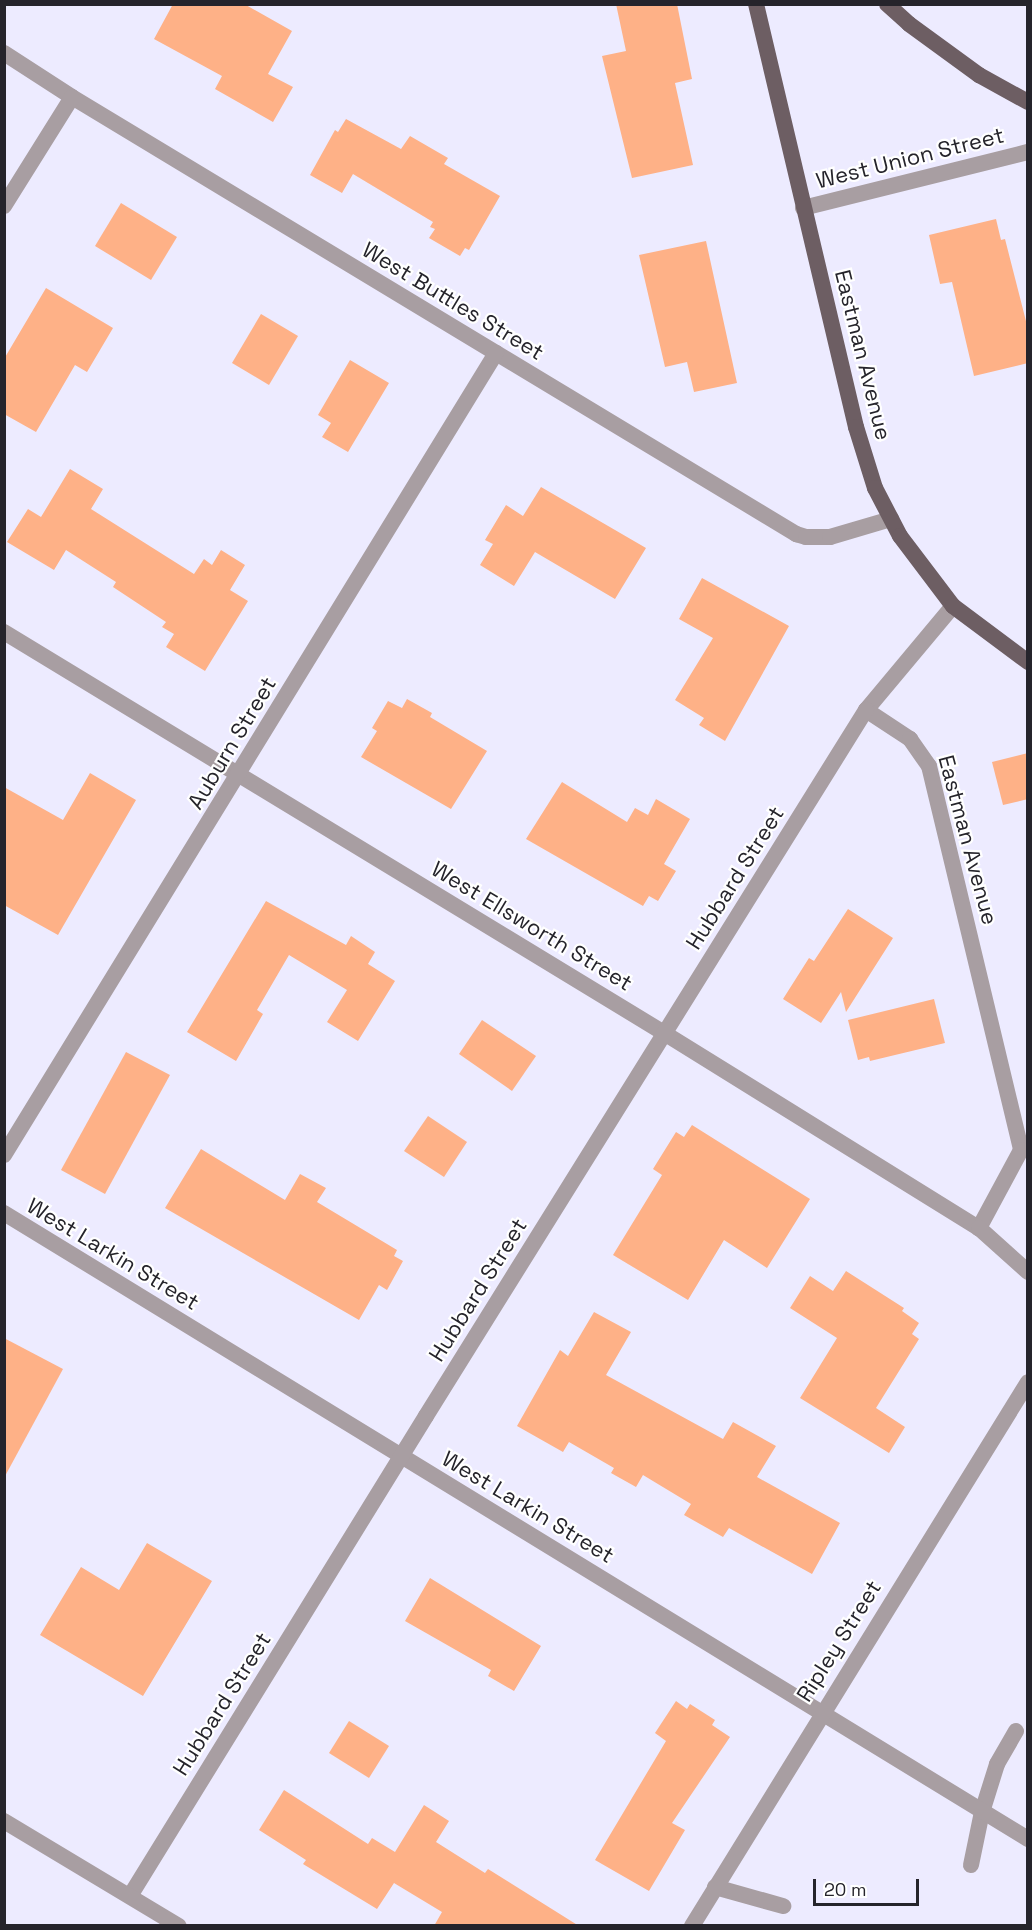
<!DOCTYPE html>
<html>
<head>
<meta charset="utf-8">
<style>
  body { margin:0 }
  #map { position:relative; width:1032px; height:1930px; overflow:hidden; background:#edebff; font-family:"Space Grotesk",sans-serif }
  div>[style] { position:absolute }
  .building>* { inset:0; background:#feb187 }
  .service>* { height:16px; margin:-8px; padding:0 8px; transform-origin:8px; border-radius:8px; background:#a89ea2 }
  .minor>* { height:16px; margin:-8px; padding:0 8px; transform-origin:8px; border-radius:8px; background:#a89ea2 }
  .tertiary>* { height:16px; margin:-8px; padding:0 8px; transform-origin:8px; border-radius:8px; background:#a89ea2 }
  .primary>* { height:16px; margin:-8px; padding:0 8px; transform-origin:8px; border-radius:8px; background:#6d5e63 }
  span { translate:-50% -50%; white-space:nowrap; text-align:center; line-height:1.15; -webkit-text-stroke:4.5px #fff; paint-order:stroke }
  .street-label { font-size:22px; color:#25242b }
  .frame { position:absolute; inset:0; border:6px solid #25242b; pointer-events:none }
  .scale { position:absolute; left:813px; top:1879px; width:106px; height:27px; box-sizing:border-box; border:3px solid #25242b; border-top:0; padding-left:8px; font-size:18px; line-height:21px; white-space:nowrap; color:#25242b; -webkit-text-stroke:4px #fff; paint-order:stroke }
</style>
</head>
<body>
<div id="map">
  <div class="building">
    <i style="clip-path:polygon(173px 4px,246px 5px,292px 31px,268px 74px,293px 87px,273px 122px,215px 89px,222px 76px,154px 39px)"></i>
    <i style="clip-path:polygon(616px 4px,677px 4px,692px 79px,675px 83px,693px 165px,632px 178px,602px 56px,626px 51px)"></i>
    <i style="clip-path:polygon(346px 119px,401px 149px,410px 136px,448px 158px,444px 164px,500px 196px,469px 250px,465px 248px,460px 256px,429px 238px,435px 229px,430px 227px,433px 222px,353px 174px,342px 193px,310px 175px,335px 130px,338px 132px)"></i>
    <i style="clip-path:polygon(121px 203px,177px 237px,151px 280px,95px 246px)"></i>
    <i style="clip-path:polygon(996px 219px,1001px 240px,1005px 239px,1028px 329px,1028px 363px,974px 376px,952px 282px,940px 284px,929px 235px)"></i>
    <i style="clip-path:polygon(706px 241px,737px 383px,694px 392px,687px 362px,665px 367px,639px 255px)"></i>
    <i style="clip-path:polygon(46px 288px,113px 328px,87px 372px,75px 365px,36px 432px,4px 414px,4px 359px)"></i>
    <i style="clip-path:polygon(261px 314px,298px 336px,269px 385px,232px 363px)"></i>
    <i style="clip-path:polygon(350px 360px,389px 383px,348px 452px,322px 437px,331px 423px,318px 415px)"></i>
    <i style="clip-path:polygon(70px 469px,103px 489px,91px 509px,194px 574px,204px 559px,212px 565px,221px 550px,245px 565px,230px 590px,248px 601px,205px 671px,166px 647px,174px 634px,162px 627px,166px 622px,113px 587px,116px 582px,66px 550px,54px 570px,7px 542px,28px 509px,41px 517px)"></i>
    <i style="clip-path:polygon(541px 487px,646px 548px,615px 599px,535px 552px,514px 586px,480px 565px,493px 544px,485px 540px,506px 505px,523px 516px)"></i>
    <i style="clip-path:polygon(702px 578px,789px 626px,725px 741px,699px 725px,704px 718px,675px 700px,713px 638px,679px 619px)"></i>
    <i style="clip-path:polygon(407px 699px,432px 713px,430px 717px,487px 751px,451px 809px,361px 757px,377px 731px,372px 728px,388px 701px,402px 708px)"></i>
    <i style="clip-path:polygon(1028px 753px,1028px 799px,1003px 805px,992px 762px)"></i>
    <i style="clip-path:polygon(90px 773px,136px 800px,58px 935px,4px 905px,4px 787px,63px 820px)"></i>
    <i style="clip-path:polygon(562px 782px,627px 822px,635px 808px,648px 815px,656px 799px,690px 819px,664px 864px,676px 871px,658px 901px,649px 896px,643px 906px,526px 839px)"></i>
    <i style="clip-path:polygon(266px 901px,346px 945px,351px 936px,375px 952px,368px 964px,395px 981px,358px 1041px,327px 1022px,347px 990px,289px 955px,257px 1010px,263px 1014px,236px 1061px,187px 1032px)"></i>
    <i style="clip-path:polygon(848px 909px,893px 938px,846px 1012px,841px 992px,821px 1023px,783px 999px,809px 958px,814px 961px)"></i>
    <i style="clip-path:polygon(934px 999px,945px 1043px,870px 1061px,869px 1057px,858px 1060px,848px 1020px)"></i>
    <i style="clip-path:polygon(482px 1020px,536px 1056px,512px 1091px,459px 1054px)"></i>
    <i style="clip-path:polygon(126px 1052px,170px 1075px,105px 1194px,61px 1170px)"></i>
    <i style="clip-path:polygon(428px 1116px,467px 1142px,444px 1177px,404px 1151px)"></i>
    <i style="clip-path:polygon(692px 1125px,810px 1199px,767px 1268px,724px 1240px,688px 1300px,613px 1255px,662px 1175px,653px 1169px,676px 1132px,684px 1137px)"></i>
    <i style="clip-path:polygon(201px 1149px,285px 1200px,300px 1174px,326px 1188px,317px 1202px,397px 1250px,394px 1256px,403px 1261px,387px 1290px,379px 1285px,359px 1320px,165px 1208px)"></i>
    <i style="clip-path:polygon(846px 1271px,904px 1308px,902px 1311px,919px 1323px,912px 1334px,919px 1339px,876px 1408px,905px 1427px,889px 1453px,800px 1398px,837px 1338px,790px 1308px,810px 1276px,833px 1291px)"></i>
    <i style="clip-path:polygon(594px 1312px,631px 1332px,606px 1375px,723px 1439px,733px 1422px,776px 1446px,757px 1477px,840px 1523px,812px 1574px,729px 1528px,723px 1537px,684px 1515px,691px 1504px,643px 1475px,636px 1487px,611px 1473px,614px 1468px,569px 1442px,563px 1452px,517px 1426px,560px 1350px,568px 1356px)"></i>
    <i style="clip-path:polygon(4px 1338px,63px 1369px,4px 1478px)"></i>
    <i style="clip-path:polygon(147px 1543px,212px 1581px,143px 1696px,40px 1635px,81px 1567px,119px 1590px)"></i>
    <i style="clip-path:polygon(430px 1578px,541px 1646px,514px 1691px,488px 1676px,491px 1670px,405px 1621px)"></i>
    <i style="clip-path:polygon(676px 1701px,687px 1709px,690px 1704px,715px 1720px,712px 1725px,730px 1737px,672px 1823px,685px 1830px,649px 1891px,595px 1860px,666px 1741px,655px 1733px)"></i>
    <i style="clip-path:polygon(349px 1721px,389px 1746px,369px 1778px,329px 1753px)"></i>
    <i style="clip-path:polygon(284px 1790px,368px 1844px,372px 1838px,395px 1852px,424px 1805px,449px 1821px,436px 1842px,485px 1873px,488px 1869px,579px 1926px,434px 1926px,442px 1912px,394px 1883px,377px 1909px,303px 1864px,306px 1860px,259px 1830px)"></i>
  </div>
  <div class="service">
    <i style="left:971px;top:1865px;width:54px;rotate:-78.3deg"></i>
    <i style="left:982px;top:1812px;width:50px;rotate:-72.6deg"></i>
    <i style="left:997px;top:1764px;width:38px;rotate:-60deg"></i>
    <i style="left:715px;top:1887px;width:71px;rotate:15.6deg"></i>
  </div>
  <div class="minor">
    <i style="left:4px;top:53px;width:81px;rotate:32.9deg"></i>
    <i style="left:72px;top:97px;width:846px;rotate:31.11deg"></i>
    <i style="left:796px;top:534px;width:10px;rotate:17deg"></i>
    <i style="left:806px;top:537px;width:24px"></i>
    <i style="left:830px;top:537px;width:64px;rotate:-16.4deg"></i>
    <i style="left:4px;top:206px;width:128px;rotate:-58deg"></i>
    <i style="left:803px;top:208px;width:232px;rotate:-14deg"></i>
    <i style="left:953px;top:606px;width:136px;rotate:129.9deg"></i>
    <i style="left:866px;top:710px;width:53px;rotate:33.4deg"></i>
    <i style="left:910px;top:739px;width:33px;rotate:55deg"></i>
    <i style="left:929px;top:766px;width:395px;rotate:76.5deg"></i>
    <i style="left:1021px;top:1150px;width:89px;rotate:118.3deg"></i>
    <i style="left:4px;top:632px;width:772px;rotate:31.28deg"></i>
    <i style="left:664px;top:1033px;width:370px;rotate:31.8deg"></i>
    <i style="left:979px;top:1228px;width:66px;rotate:41.9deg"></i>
    <i style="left:4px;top:1155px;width:941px;rotate:-58.47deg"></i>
    <i style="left:4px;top:1213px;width:1200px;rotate:31.44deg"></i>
    <i style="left:130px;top:1896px;width:564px;rotate:-58.34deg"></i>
    <i style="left:426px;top:1416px;width:832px;rotate:-58.07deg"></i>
    <i style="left:692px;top:1926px;width:639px;rotate:-58.3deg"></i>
  </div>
  <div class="tertiary">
    <i style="left:4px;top:1821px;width:204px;rotate:31deg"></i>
  </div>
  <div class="primary">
    <i style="left:756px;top:4px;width:435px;rotate:76.7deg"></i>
    <i style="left:856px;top:427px;width:64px;rotate:72.7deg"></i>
    <i style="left:875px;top:488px;width:54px;rotate:62.5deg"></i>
    <i style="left:900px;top:536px;width:88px;rotate:52.9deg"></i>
    <i style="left:953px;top:606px;width:94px;rotate:36.7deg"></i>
    <i style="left:887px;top:4px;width:30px;rotate:42deg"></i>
    <i style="left:909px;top:24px;width:87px;rotate:36.1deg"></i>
    <i style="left:979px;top:75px;width:56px;rotate:28.9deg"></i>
  </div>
  <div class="street-label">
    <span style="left:910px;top:158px;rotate:-14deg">West Union Street</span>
    <span style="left:453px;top:301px;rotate:31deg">West Buttles Street</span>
    <span style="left:863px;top:355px;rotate:76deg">Eastman Avenue</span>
    <span style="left:232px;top:743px;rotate:-59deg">Auburn Street</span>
    <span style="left:968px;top:840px;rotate:75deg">Eastman Avenue</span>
    <span style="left:735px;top:878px;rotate:-58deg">Hubbard Street</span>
    <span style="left:532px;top:926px;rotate:31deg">West Ellsworth Street</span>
    <span style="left:113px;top:1254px;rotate:31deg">West Larkin Street</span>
    <span style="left:478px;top:1290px;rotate:-58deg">Hubbard Street</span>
    <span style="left:528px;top:1507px;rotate:31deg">West Larkin Street</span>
    <span style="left:839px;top:1641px;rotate:-58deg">Ripley Street</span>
    <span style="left:222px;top:1704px;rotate:-58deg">Hubbard Street</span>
  </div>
  <div class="frame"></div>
  <div class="scale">20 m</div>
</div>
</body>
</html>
